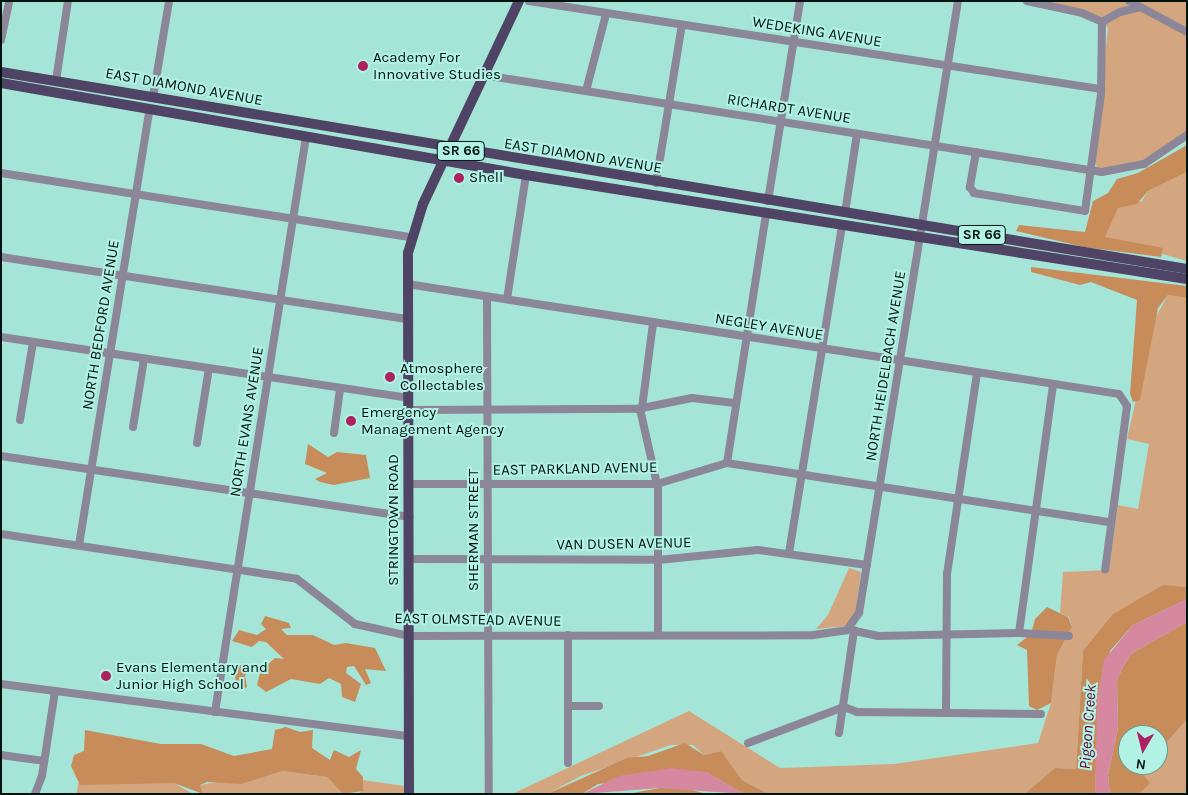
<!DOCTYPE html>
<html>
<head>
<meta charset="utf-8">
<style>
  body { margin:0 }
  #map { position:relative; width:1188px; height:795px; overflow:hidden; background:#a5e5d8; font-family:Karla,sans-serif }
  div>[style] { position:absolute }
  .green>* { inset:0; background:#d4a680 }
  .forest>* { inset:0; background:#c78c5a }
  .water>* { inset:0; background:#d5889f }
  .minor>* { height:8px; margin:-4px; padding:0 4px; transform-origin:4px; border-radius:4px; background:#8c8699 }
  .major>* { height:10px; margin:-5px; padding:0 5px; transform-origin:5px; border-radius:5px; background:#504466 }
  .dots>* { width:14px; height:14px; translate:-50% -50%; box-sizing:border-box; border:2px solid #b2f2e5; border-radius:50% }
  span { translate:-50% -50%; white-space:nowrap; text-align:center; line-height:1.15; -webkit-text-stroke:4px #b2f2e5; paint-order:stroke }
  .shield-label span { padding:1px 4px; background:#b2f2e5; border:1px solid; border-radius:4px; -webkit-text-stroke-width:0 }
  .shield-label { font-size:14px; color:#00130f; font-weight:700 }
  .street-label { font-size:15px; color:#00130f }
  .poi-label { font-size:15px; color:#00130f }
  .left { translate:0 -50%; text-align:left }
  .water-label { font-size:16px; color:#630431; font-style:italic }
  .frame { position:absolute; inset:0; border:2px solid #00130f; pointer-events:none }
  .north { position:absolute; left:1118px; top:725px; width:50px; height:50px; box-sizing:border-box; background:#b2f2e5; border:1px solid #6b998f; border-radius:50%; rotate:188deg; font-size:14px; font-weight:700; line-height:20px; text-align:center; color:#00130f }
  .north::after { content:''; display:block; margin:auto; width:18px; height:22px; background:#ad215f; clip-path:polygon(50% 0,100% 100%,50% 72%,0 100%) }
</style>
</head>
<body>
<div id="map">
  <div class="green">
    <i style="clip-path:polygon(1033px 1px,1187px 1px,1187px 131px,1143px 161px,1112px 170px,1097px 168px,1094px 156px,1108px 28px,1099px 17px)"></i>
    <i style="clip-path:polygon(1187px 172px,1187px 261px,1104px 237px,1118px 207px,1142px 201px,1148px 191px)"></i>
    <i style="clip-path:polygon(1168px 295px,1187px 298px,1187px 587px,1163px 586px,1083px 651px,1076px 769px,1055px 768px,1024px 794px,768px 794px,742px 780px,721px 751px,704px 755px,693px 745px,671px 745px,581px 776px,547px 794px,512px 794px,689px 711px,780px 768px,894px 764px,1038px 743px,1051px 703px,1057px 655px,1072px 627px,1069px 617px,1060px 613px,1063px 572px,1109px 570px,1118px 505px,1138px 509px,1149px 444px,1127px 439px,1154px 320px)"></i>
    <i style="clip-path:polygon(849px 568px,861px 572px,855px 614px,848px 626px,816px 629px,828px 615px)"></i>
    <i style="clip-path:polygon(1187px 709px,1187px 794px,1127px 794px,1143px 765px,1158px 765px,1158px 736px)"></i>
    <i style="clip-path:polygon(282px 771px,327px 777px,343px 794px,203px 794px,200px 785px)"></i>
    <i style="clip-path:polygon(363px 780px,404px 786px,404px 794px,360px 794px)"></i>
    <i style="clip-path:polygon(78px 783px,174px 783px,193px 794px,77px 794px)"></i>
  </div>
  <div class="forest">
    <i style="clip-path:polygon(1187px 145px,1187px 172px,1148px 191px,1137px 204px,1118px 208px,1105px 237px,1163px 248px,1161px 257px,1084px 247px,1016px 231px,1019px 225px,1085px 232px,1093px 201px,1108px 193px,1117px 179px,1138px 173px)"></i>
    <i style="clip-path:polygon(1031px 267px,1187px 286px,1187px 298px,1168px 295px,1158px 308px,1140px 400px,1133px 402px,1130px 394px,1137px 300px,1091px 282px,1080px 285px,1031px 272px)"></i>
    <i style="clip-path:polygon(308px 444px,328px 457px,337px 452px,366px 455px,370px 478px,334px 485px,320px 482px,315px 479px,327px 473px,305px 464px)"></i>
    <i style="clip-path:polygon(1163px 585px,1187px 587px,1187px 599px,1133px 625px,1110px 651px,1098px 720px,1095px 794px,1024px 794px,1055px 768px,1076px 769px,1083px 651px,1113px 614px)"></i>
    <i style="clip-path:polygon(1047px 607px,1068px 617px,1072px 627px,1057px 655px,1051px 703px,1037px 710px,1029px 706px,1027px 650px,1017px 645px,1031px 634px,1035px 619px)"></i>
    <i style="clip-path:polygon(265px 616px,289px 623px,291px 628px,281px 629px,287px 635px,313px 635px,334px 645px,346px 643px,375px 648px,386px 671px,365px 669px,371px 683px,366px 685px,354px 666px,347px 667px,346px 673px,361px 684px,355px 702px,342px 697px,341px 684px,329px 678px,320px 684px,291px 679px,266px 692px,257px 685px,260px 673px,253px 670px,245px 675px,247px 687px,242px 690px,236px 684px,234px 665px,267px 665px,275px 658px,284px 659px,266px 642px,259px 641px,252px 647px,232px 641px,239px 630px,257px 635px,266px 629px,261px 624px)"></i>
    <i style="clip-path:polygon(1187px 622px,1187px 719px,1158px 752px,1158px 735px,1128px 735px,1128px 765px,1135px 765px,1150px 783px,1139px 794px,1110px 794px,1108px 775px,1118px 728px,1117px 680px,1123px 667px,1132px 653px)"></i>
    <i style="clip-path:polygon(286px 727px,300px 732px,313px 730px,312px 748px,330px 760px,334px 750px,349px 757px,361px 750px,356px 769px,363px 777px,363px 791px,343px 794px,327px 777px,282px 771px,241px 784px,207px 782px,200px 785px,203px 794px,174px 783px,80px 785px,71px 766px,74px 755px,84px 751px,85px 730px,161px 744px,201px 744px,234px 756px,272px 749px,275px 730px)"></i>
    <i style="clip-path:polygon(685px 743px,704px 755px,721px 751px,742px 780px,768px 794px,744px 794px,706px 772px,598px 784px,582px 794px,547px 794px,627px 758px,648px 756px)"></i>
    <i style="clip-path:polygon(660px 788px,688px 789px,707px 794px,627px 794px)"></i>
  </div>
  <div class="water">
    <i style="clip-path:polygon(1187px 599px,1187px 622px,1132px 653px,1123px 667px,1117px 680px,1118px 728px,1108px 775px,1110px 794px,1095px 794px,1097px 700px,1104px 660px,1133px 625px)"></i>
    <i style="clip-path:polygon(671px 768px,706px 772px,744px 794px,660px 788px,582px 794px,619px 776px)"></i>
  </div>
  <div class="minor">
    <i style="left:529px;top:1px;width:579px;rotate:8.75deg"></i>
    <i style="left:1027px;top:1px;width:56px;rotate:12.3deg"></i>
    <i style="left:1082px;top:13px;width:22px;rotate:24deg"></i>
    <i style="left:1129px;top:1px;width:66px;rotate:28.1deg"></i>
    <i style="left:1102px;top:22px;width:21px;rotate:-29deg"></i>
    <i style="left:1120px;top:12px;width:18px;rotate:-13deg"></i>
    <i style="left:1px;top:40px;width:40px;rotate:-78deg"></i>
    <i style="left:484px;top:71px;width:13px;rotate:27deg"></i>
    <i style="left:496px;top:77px;width:613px;rotate:8.91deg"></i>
    <i style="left:1102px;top:172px;width:43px;rotate:-10.8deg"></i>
    <i style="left:1144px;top:164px;width:52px;rotate:-34deg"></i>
    <i style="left:56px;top:81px;width:81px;rotate:-81.5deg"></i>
    <i style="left:586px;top:91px;width:80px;rotate:-75.4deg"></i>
    <i style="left:153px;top:97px;width:97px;rotate:-80.5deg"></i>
    <i style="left:976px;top:152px;width:36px;rotate:100deg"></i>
    <i style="left:970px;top:187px;width:7px;rotate:56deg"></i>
    <i style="left:974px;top:193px;width:112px;rotate:9.2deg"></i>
    <i style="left:1085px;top:211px;width:118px;rotate:-82.2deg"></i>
    <i style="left:1101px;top:94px;width:72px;rotate:-89.2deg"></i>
    <i style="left:1px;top:173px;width:415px;rotate:8.9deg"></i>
    <i style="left:656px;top:183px;width:160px;rotate:-80.7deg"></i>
    <i style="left:768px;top:201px;width:203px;rotate:-80.9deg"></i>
    <i style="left:845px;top:213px;width:80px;rotate:-81.4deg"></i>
    <i style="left:1px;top:257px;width:412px;rotate:8.7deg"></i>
    <i style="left:407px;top:284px;width:720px;rotate:8.78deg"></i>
    <i style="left:1119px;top:394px;width:14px;rotate:56deg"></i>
    <i style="left:1127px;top:406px;width:165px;rotate:97.6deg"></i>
    <i style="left:487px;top:297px;width:497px;rotate:89.8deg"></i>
    <i style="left:507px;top:299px;width:125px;rotate:-81.3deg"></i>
    <i style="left:1px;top:337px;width:412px;rotate:8.5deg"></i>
    <i style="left:642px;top:408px;width:86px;rotate:-82.6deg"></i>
    <i style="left:640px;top:409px;width:82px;rotate:77.3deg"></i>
    <i style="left:658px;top:489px;width:146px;rotate:90deg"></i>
    <i style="left:408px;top:410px;width:229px;rotate:-0.3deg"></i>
    <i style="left:637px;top:409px;width:56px;rotate:-11.3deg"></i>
    <i style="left:692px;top:398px;width:43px;rotate:6.6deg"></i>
    <i style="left:20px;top:420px;width:79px;rotate:-80.5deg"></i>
    <i style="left:133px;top:427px;width:69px;rotate:-80.8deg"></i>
    <i style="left:334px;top:433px;width:44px;rotate:-82.2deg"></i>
    <i style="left:197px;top:443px;width:76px;rotate:-80.9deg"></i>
    <i style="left:1px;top:456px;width:413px;rotate:8.5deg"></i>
    <i style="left:727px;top:463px;width:253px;rotate:-81.1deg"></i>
    <i style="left:409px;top:484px;width:248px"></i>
    <i style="left:657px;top:484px;width:73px;rotate:-16.7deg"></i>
    <i style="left:727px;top:463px;width:386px;rotate:8.8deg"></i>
    <i style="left:1px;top:534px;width:299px;rotate:8.6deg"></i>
    <i style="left:297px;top:579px;width:73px;rotate:37.8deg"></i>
    <i style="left:355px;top:624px;width:55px;rotate:12.5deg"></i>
    <i style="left:409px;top:636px;width:404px;rotate:-0.1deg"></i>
    <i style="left:813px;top:635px;width:34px;rotate:-8deg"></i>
    <i style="left:847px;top:630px;width:21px;rotate:-55deg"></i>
    <i style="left:859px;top:613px;width:620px;rotate:-80.81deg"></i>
    <i style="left:79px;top:545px;width:442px;rotate:-80.8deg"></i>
    <i style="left:789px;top:553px;width:332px;rotate:-80.8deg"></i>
    <i style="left:409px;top:559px;width:249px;rotate:0.2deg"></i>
    <i style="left:658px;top:560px;width:100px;rotate:-5.7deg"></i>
    <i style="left:758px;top:550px;width:110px;rotate:7.8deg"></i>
    <i style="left:855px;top:631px;width:24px;rotate:12deg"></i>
    <i style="left:878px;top:636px;width:141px;rotate:-1.2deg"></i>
    <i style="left:1019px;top:633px;width:251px;rotate:-82.2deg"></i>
    <i style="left:1019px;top:633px;width:50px;rotate:3.4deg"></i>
    <i style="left:1px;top:684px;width:411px;rotate:7.3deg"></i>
    <i style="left:568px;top:706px;width:31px"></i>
    <i style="left:215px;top:712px;width:582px;rotate:-81.01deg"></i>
    <i style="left:946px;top:712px;width:138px;rotate:-89.6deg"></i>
    <i style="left:947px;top:574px;width:203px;rotate:-81.5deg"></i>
    <i style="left:839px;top:733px;width:104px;rotate:-81.7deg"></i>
    <i style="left:748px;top:743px;width:103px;rotate:-20.6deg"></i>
    <i style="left:844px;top:707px;width:14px;rotate:21deg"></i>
    <i style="left:857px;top:712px;width:184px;rotate:0.6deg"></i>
    <i style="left:1px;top:755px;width:43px;rotate:7.9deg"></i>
    <i style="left:568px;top:763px;width:128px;rotate:-90deg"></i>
    <i style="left:35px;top:794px;width:19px;rotate:-69deg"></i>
    <i style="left:42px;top:776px;width:86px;rotate:-81.3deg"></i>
  </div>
  <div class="major">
    <i style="left:1px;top:72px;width:1202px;rotate:9.43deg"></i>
    <i style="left:1px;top:83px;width:533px;rotate:9.94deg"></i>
    <i style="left:526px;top:175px;width:669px;rotate:8.94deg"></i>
    <i style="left:409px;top:794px;width:541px;rotate:-90.11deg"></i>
    <i style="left:408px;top:253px;width:51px;rotate:-73deg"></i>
    <i style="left:423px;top:204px;width:225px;rotate:-64.7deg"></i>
  </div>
  <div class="dots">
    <i style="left:363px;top:66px;background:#ad215f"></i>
    <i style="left:459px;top:178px;background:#ad215f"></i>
    <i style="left:390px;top:377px;background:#ad215f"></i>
    <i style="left:351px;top:421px;background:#ad215f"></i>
    <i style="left:106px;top:676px;background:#ad215f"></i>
  </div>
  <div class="shield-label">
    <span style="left:461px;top:151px">SR 66</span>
    <span style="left:982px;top:235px">SR 66</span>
  </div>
  <div class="street-label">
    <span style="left:817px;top:32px;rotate:9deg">WEDEKING AVENUE</span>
    <span style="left:184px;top:87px;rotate:10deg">EAST DIAMOND AVENUE</span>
    <span style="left:789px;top:109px;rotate:9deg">RICHARDT AVENUE</span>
    <span style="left:583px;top:156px;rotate:9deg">EAST DIAMOND AVENUE</span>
    <span style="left:101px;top:325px;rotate:-81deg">NORTH BEDFORD AVENUE</span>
    <span style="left:769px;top:327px;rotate:9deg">NEGLEY AVENUE</span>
    <span style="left:886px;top:366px;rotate:-81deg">NORTH HEIDELBACH AVENUE</span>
    <span style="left:247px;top:422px;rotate:-81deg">NORTH EVANS AVENUE</span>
    <span style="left:575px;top:469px;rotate:-1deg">EAST PARKLAND AVENUE</span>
    <span style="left:394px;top:520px;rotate:-90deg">STRINGTOWN ROAD</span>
    <span style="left:474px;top:530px;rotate:-90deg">SHERMAN STREET</span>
    <span style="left:624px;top:544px;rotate:-1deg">VAN DUSEN AVENUE</span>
    <span style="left:478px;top:620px;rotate:1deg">EAST OLMSTEAD AVENUE</span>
  </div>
  <div class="poi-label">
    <span class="left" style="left:373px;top:66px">Academy For<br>Innovative Studies</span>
    <span class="left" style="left:469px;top:178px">Shell</span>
    <span class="left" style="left:400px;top:377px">Atmosphere<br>Collectables</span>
    <span class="left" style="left:361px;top:421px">Emergency<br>Management Agency</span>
    <span class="left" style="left:116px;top:676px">Evans Elementary and<br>Junior High School</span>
  </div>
  <div class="water-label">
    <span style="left:1088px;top:727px;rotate:-86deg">Pigeon Creek</span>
  </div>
  <div class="frame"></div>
  <div class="north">N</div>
</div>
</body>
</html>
